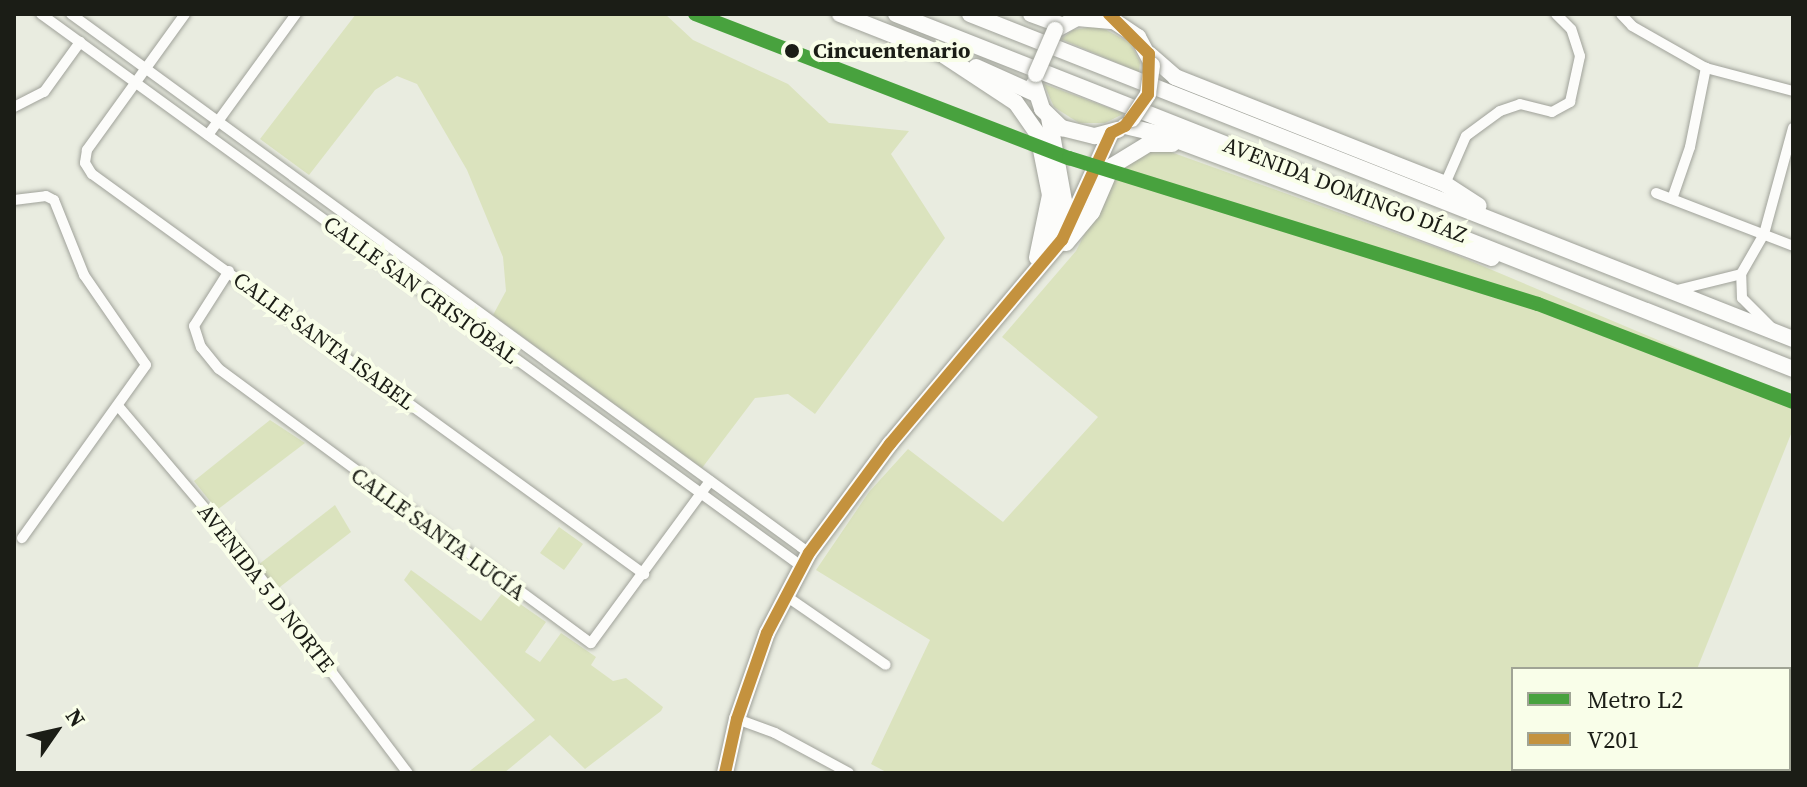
<!DOCTYPE html>
<html>
<head>
<meta charset="utf-8">
<style>
  body { margin:0 }
  #map { position:relative; width:1807px; height:787px; overflow:hidden; background:#e9ece0; font-family:"Source Serif 4",serif }
  div>[style] { position:absolute }
  .green>* { inset:0; background:#dbe3be }
  .roads { filter:drop-shadow(0 0 2px #a0a29a) drop-shadow(0 0 2px #a0a29a) }
  .minor>* { height:10px; margin:-5px; padding:0 5px; transform-origin:5px; border-radius:5px; background:#fcfcfa }
  .primary>* { height:16px; margin:-8px; padding:0 8px; transform-origin:8px; border-radius:8px; background:#fcfcfa }
  .bridges { filter:drop-shadow(0 0 2px #a0a29a) drop-shadow(0 0 2px #a0a29a) }
  .primary-bridge>* { height:16px; margin:-8px; padding:0 8px; transform-origin:8px; border-radius:8px; background:#fcfcfa }
  .bus-1>* { height:12px; margin:-6px; padding:0 6px; transform-origin:6px; border-radius:6px; background:#c4923e }
  .metro-1>* { height:14px; margin:-7px; padding:0 7px; transform-origin:7px; border-radius:7px; background:#48a23e }
  .dots>* { width:22px; height:22px; translate:-50% -50%; box-sizing:border-box; border:4px solid #f9fee9; border-radius:50% }
  span { translate:-50% -50%; white-space:nowrap; text-align:center; line-height:1.15; -webkit-text-stroke:8px #f9fee9; paint-order:stroke }
  .stop-label { font-size:22px; color:#1b1d16; font-weight:700 }
  .left { translate:0 -50%; text-align:left }
  .street-label { font-size:22px; color:#1b1d16 }
  .frame { position:absolute; inset:0; border:16px solid #1b1d16; pointer-events:none }
  .legend { position:absolute; left:1511px; top:667px; width:280px; height:104px; box-sizing:border-box; background:#f9fee9; border:2px solid #a0a495; margin:0; padding:10px 14px; list-style:none; font-size:24px; color:#1b1d16 }
  .legend li { display:flex; align-items:center; gap:16px; height:40px }
  .legend b { width:40px; border:2px solid #a0a495 }
  .north { position:absolute; left:16px; top:691px; width:80px; height:80px; -webkit-text-stroke:6px #f9fee9; paint-order:stroke; rotate:56deg; font-size:22px; font-weight:700; line-height:32px; text-align:center; color:#1b1d16 }
  .north::after { content:''; display:block; margin:auto; width:28px; height:36px; background:#1b1d16; clip-path:polygon(50% 0,100% 100%,50% 72%,0 100%) }
</style>
</head>
<body>
<div id="map">
  <div class="green">
    <i style="clip-path:polygon(356px 14px,665px 14px,693px 40px,788px 84px,829px 123px,909px 131px,891px 154px,945px 238px,815px 414px,788px 394px,755px 398px,702px 468px,493px 315px,506px 291px,503px 257px,467px 170px,417px 84px,397px 76px,375px 90px,309px 175px,260px 139px)"></i>
    <i style="clip-path:polygon(1099px 26px,1130px 43px,1140px 62px,1139px 72px,1061px 39px,1073px 30px)"></i>
    <i style="clip-path:polygon(1044px 84px,1123px 113px,1123px 114px,1105px 123px,1079px 123px,1054px 107px)"></i>
    <i style="clip-path:polygon(1157px 147px,1454px 254px,1793px 397px,1793px 429px,1697px 669px,1513px 669px,1513px 769px,1737px 773px,888px 773px,871px 764px,930px 640px,816px 570px,869px 492px,908px 449px,1003px 522px,1098px 417px,1002px 337px,1076px 251px,1120px 164px)"></i>
    <i style="clip-path:polygon(270px 420px,305px 443px,217px 510px,194px 481px)"></i>
    <i style="clip-path:polygon(335px 505px,351px 532px,276px 590px,258px 565px)"></i>
    <i style="clip-path:polygon(559px 527px,583px 544px,564px 570px,540px 553px)"></i>
    <i style="clip-path:polygon(411px 570px,481px 621px,503px 592px,546px 622px,525px 652px,540px 662px,561px 633px,596px 657px,591px 665px,613px 681px,626px 678px,663px 707px,661px 711px,585px 769px,550px 735px,504px 773px,467px 773px,535px 720px,404px 580px)"></i>
  </div>
  <div class="roads">
    <div class="minor">
      <i style="left:41px;top:14px;width:939px;rotate:35.99deg"></i>
      <i style="left:71px;top:14px;width:914px;rotate:36.14deg"></i>
      <i style="left:185px;top:14px;width:168px;rotate:125.8deg"></i>
      <i style="left:87px;top:150px;width:13px;rotate:99deg"></i>
      <i style="left:85px;top:163px;width:13px;rotate:58deg"></i>
      <i style="left:92px;top:174px;width:682px;rotate:35.93deg"></i>
      <i style="left:1621px;top:14px;width:16px;rotate:47deg"></i>
      <i style="left:1632px;top:26px;width:85px;rotate:29.6deg"></i>
      <i style="left:1706px;top:68px;width:90px;rotate:14.8deg"></i>
      <i style="left:14px;top:107px;width:34px;rotate:-27deg"></i>
      <i style="left:44px;top:92px;width:62px;rotate:-54.2deg"></i>
      <i style="left:208px;top:135px;width:150px;rotate:-54deg"></i>
      <i style="left:1445px;top:184px;width:52px;rotate:-66.4deg"></i>
      <i style="left:1466px;top:136px;width:42px;rotate:-36.3deg"></i>
      <i style="left:1500px;top:111px;width:21px;rotate:-19deg"></i>
      <i style="left:1520px;top:104px;width:33px;rotate:14deg"></i>
      <i style="left:1552px;top:112px;width:21px;rotate:-29deg"></i>
      <i style="left:1570px;top:102px;width:47px;rotate:-77.7deg"></i>
      <i style="left:1580px;top:56px;width:28px;rotate:-108deg"></i>
      <i style="left:1571px;top:29px;width:21px;rotate:-135deg"></i>
      <i style="left:1656px;top:193px;width:147px;rotate:21.1deg"></i>
      <i style="left:1672px;top:199px;width:55px;rotate:-70.9deg"></i>
      <i style="left:1690px;top:147px;width:81px;rotate:-78.6deg"></i>
      <i style="left:14px;top:200px;width:32px;rotate:-7deg"></i>
      <i style="left:46px;top:196px;width:9px;rotate:27deg"></i>
      <i style="left:54px;top:200px;width:81px;rotate:68.2deg"></i>
      <i style="left:84px;top:275px;width:109px;rotate:55.4deg"></i>
      <i style="left:146px;top:365px;width:213px;rotate:125.6deg"></i>
      <i style="left:229px;top:271px;width:65px;rotate:122.5deg"></i>
      <i style="left:194px;top:326px;width:22px;rotate:72deg"></i>
      <i style="left:201px;top:347px;width:28px;rotate:51deg"></i>
      <i style="left:219px;top:369px;width:462px;rotate:36.4deg"></i>
      <i style="left:591px;top:643px;width:201px;rotate:-53.7deg"></i>
      <i style="left:1677px;top:290px;width:66px;rotate:-14deg"></i>
      <i style="left:1771px;top:327px;width:41px;rotate:-135deg"></i>
      <i style="left:1742px;top:298px;width:24px;rotate:-92deg"></i>
      <i style="left:1741px;top:274px;width:46px;rotate:-60.1deg"></i>
      <i style="left:1764px;top:234px;width:110px;rotate:-74.7deg"></i>
      <i style="left:119px;top:407px;width:181px;rotate:49.7deg"></i>
      <i style="left:236px;top:545px;width:286px;rotate:53deg"></i>
      <i style="left:786px;top:596px;width:121px;rotate:34.6deg"></i>
      <i style="left:737px;top:719px;width:40px;rotate:20.2deg"></i>
      <i style="left:775px;top:733px;width:84px;rotate:28.4deg"></i>
    </div>
    <div class="primary">
      <i style="left:840px;top:14px;width:123px;rotate:21.5deg"></i>
      <i style="left:896px;top:14px;width:965px;rotate:21.59deg"></i>
      <i style="left:970px;top:14px;width:885px;rotate:21.55deg"></i>
      <i style="left:1031px;top:14px;width:32px;rotate:20deg"></i>
      <i style="left:1055px;top:30px;width:25px;rotate:-29deg"></i>
      <i style="left:1077px;top:18px;width:37px;rotate:5deg"></i>
      <i style="left:1114px;top:21px;width:29px;rotate:34deg"></i>
      <i style="left:1138px;top:37px;width:30px;rotate:62deg"></i>
      <i style="left:1149px;top:54px;width:35px;rotate:41deg"></i>
      <i style="left:1175px;top:77px;width:290px;rotate:21.6deg"></i>
      <i style="left:1445px;top:184px;width:40px;rotate:32.9deg"></i>
      <i style="left:945px;top:56px;width:85px;rotate:33.5deg"></i>
      <i style="left:1016px;top:103px;width:39px;rotate:55deg"></i>
      <i style="left:1038px;top:135px;width:61px;rotate:78.7deg"></i>
      <i style="left:1050px;top:195px;width:64px;rotate:101.7deg"></i>
      <i style="left:976px;top:67px;width:66px;rotate:24.2deg"></i>
      <i style="left:1034px;top:84px;width:26px;rotate:72deg"></i>
      <i style="left:1042px;top:109px;width:28px;rotate:44deg"></i>
      <i style="left:1062px;top:128px;width:34px;rotate:14deg"></i>
      <i style="left:1095px;top:136px;width:24px;rotate:-15deg"></i>
      <i style="left:1125px;top:126px;width:39px;rotate:13deg"></i>
      <i style="left:1163px;top:135px;width:351px;rotate:20.5deg"></i>
      <i style="left:1048px;top:240px;width:42px;rotate:-67.7deg"></i>
      <i style="left:1064px;top:201px;width:84px;rotate:-100.2deg"></i>
      <i style="left:1066px;top:243px;width:40px;rotate:-50deg"></i>
      <i style="left:1092px;top:212px;width:50px;rotate:-66.5deg"></i>
      <i style="left:1112px;top:166px;width:42px;rotate:-31.4deg"></i>
      <i style="left:1148px;top:144px;width:24px"></i>
      <i style="left:725px;top:773px;width:55px;rotate:-77.5deg"></i>
      <i style="left:737px;top:719px;width:91px;rotate:-70.8deg"></i>
      <i style="left:767px;top:633px;width:90px;rotate:-62.3deg"></i>
      <i style="left:809px;top:553px;width:136px;rotate:-53.4deg"></i>
      <i style="left:890px;top:444px;width:267px;rotate:-49.9deg"></i>
      <i style="left:1062px;top:240px;width:118px;rotate:-65.4deg"></i>
    </div>
  </div>
  <div class="bridges">
    <div class="primary-bridge">
      <i style="left:1036px;top:74px;width:48px;rotate:-66.6deg"></i>
      <i style="left:1132px;top:119px;width:30px;rotate:-57deg"></i>
      <i style="left:1148px;top:94px;width:29px;rotate:-82deg"></i>
    </div>
  </div>
  <div class="bus-1">
    <i style="left:725px;top:773px;width:55px;rotate:-77.5deg"></i>
    <i style="left:737px;top:719px;width:91px;rotate:-70.8deg"></i>
    <i style="left:767px;top:633px;width:90px;rotate:-62.3deg"></i>
    <i style="left:809px;top:553px;width:136px;rotate:-53.4deg"></i>
    <i style="left:890px;top:444px;width:267px;rotate:-49.9deg"></i>
    <i style="left:1062px;top:240px;width:118px;rotate:-65.4deg"></i>
    <i style="left:1111px;top:133px;width:16px;rotate:-27deg"></i>
    <i style="left:1125px;top:126px;width:39px;rotate:-54deg"></i>
    <i style="left:1148px;top:94px;width:40px;rotate:-88.6deg"></i>
    <i style="left:1149px;top:54px;width:57px;rotate:-135deg"></i>
  </div>
  <div class="metro-1">
    <i style="left:695px;top:14px;width:401px;rotate:21.1deg"></i>
    <i style="left:1069px;top:158px;width:491px;rotate:17.3deg"></i>
    <i style="left:1538px;top:304px;width:273px;rotate:21deg"></i>
  </div>
  <div class="dots">
    <i style="left:792px;top:51px;background:#1b1d16"></i>
  </div>
  <div class="stop-label">
    <span class="left" style="left:813px;top:51px">Cincuentenario</span>
  </div>
  <div class="street-label">
    <span style="left:1345px;top:190px;rotate:21deg">AVENIDA DOMINGO DÍAZ</span>
    <span style="left:421px;top:290px;rotate:36deg">CALLE SAN CRISTÓBAL</span>
    <span style="left:324px;top:341px;rotate:36deg">CALLE SANTA ISABEL</span>
    <span style="left:438px;top:534px;rotate:36deg">CALLE SANTA LUCÍA</span>
    <span style="left:266px;top:588px;rotate:52deg">AVENIDA 5 D NORTE</span>
  </div>
  <div class="frame"></div>
  <ul class="legend">
  <li><b style="height:10px;background:#48a23e"></b>Metro L2</li>
  <li><b style="height:10px;background:#c4923e"></b>V201</li>
  </ul>
  <div class="north">N</div>
</div>
</body>
</html>
